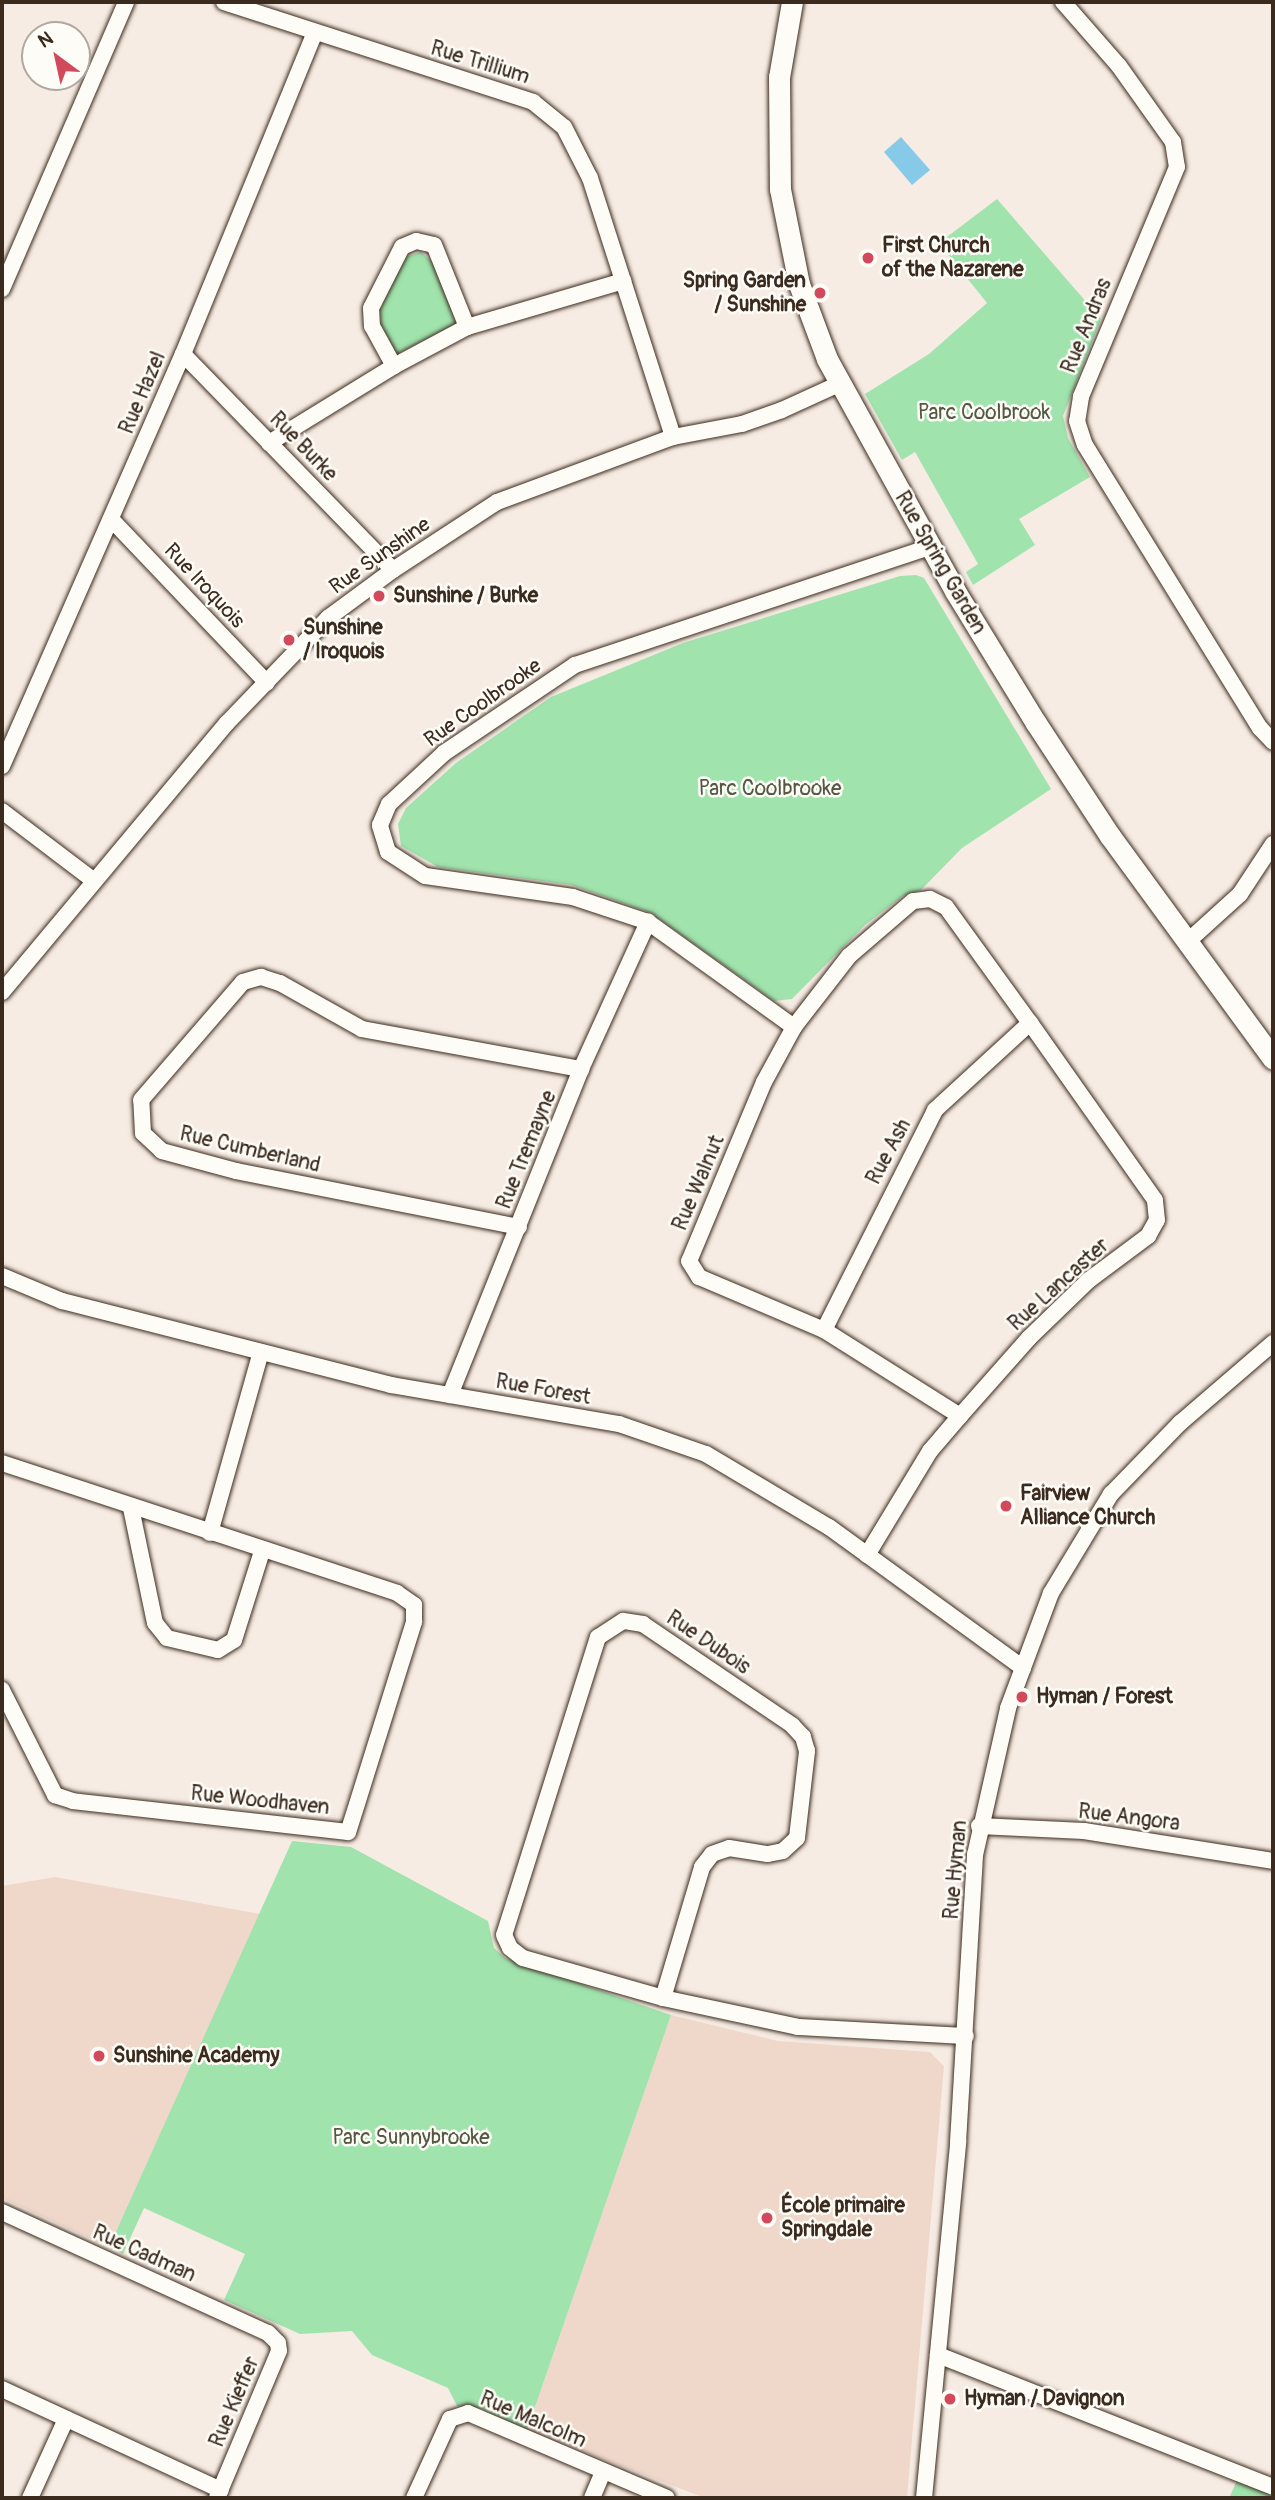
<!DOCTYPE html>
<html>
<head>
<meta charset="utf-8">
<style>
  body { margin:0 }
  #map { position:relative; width:1275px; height:2500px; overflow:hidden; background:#f7ece3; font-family:Pangolin,sans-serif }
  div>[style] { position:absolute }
  .built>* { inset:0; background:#efd8ca }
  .green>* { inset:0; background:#a0e3ad }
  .water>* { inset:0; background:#87cae8 }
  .roads { filter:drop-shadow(0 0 2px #3b2a1e) drop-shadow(0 0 2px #3b2a1e) }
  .street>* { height:16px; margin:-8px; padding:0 8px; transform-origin:8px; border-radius:8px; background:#fdfcf7 }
  .secondary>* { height:21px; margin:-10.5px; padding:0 10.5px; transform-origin:10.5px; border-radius:10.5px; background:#fdfcf7 }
  .dots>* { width:19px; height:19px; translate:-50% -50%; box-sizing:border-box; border:4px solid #fdfcf7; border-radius:50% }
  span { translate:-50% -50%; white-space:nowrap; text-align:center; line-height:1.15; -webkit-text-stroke:5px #fdfcf7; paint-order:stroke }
  .street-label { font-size:21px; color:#3b2a1e }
  .poi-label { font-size:21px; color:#3b2a1e; font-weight:700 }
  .left { translate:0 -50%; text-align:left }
  .right { translate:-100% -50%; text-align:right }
  .park-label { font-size:21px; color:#545842 }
  .frame { position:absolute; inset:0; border:4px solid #3b2a1e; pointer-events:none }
  .north { position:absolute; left:21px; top:21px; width:70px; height:70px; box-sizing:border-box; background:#fdfcf7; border:2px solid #afa8a0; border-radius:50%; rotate:327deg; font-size:19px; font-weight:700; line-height:28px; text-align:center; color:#3b2a1e }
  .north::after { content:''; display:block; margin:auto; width:24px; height:32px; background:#d1495b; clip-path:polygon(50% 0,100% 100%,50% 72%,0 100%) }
</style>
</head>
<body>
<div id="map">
  <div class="built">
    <i style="clip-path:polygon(55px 1877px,260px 1914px,109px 2247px,2px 2198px,2px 1886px)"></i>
    <i style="clip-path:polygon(671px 2015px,778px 2041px,930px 2052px,944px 2066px,907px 2498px,705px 2498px,527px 2430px)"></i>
  </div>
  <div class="green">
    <i style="clip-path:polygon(997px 199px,1101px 319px,1063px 416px,1068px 438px,1090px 477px,1019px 519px,1035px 545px,973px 585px,966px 572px,978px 564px,915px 452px,902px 460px,865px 394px,929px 354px,987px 303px,939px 243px)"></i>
    <i style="clip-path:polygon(421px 252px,438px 267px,458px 323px,395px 355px,381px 325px,380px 309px,405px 257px)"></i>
    <i style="clip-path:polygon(916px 575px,924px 578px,1051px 789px,962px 848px,921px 890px,903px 896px,865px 925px,792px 999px,774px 1001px,651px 913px,572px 885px,438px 867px,401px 846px,398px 824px,406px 808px,456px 763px,551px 697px,683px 643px,900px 576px)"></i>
    <i style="clip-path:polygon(292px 1841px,351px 1847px,488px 1921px,494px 1948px,505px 1958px,671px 2015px,527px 2430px,480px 2408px,457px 2406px,448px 2388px,372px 2355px,352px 2331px,300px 2334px,224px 2300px,245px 2254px,144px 2208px,123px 2254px,109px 2247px)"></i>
    <i style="clip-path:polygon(1240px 2474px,1273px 2488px,1273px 2498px,1229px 2498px)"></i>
  </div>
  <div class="water">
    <i style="clip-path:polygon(901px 137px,930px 170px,912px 185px,884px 152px)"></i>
  </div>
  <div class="roads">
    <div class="street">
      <i style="left:224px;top:2px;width:325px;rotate:17.9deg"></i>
      <i style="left:533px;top:102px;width:40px;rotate:39deg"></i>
      <i style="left:564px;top:127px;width:57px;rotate:63deg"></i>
      <i style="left:590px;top:178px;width:272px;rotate:72.2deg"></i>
      <i style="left:1063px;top:2px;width:85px;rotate:48.8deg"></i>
      <i style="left:1119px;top:66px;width:93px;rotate:54.6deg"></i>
      <i style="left:1173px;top:142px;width:25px;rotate:81deg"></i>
      <i style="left:1177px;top:167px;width:249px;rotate:112.7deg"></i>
      <i style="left:1081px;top:397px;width:24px;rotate:99deg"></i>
      <i style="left:1077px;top:421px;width:25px;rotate:72deg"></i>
      <i style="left:1085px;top:445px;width:333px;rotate:58.3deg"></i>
      <i style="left:1260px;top:728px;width:19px;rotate:47deg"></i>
      <i style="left:2px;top:289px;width:313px;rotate:-66.6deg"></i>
      <i style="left:467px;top:327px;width:163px;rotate:-16.4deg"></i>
      <i style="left:183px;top:354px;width:301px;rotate:45.8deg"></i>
      <i style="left:269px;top:443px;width:147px;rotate:-31.6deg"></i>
      <i style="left:394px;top:366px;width:83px;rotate:-28.1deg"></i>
      <i style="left:467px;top:327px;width:88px;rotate:-111.9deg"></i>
      <i style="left:434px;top:245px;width:18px;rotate:-167deg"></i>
      <i style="left:416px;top:241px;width:15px;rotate:157deg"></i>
      <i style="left:402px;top:247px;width:68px;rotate:116.9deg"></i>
      <i style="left:371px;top:308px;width:18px;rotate:87deg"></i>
      <i style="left:372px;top:326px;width:46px;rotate:61.2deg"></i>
      <i style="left:111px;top:519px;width:226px;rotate:46.4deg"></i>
      <i style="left:2px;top:766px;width:450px;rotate:-66.3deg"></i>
      <i style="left:183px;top:354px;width:346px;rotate:-67.7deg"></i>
      <i style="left:2px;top:811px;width:114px;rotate:37.2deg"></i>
      <i style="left:1186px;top:943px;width:73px;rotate:-42.2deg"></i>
      <i style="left:1240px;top:894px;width:60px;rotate:-56.6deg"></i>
      <i style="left:2px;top:992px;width:351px;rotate:-50.1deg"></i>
      <i style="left:227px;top:723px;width:146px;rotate:-46.1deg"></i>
      <i style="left:328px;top:618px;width:81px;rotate:-36.4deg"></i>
      <i style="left:393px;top:570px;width:124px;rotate:-33.2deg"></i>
      <i style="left:497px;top:502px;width:188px;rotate:-20.3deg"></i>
      <i style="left:673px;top:437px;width:70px;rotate:-10.7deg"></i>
      <i style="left:742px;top:424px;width:42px;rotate:-19.3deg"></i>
      <i style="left:782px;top:410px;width:63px;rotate:-24.5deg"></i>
      <i style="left:794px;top:1027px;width:180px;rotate:-144.3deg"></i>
      <i style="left:648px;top:922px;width:79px;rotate:-161.6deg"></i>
      <i style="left:573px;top:897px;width:149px;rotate:-171.9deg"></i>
      <i style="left:425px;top:876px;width:44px;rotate:-147deg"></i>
      <i style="left:388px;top:852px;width:28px;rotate:-107deg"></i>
      <i style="left:380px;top:825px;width:23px;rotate:-67deg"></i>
      <i style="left:389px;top:804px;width:75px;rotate:-42.8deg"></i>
      <i style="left:444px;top:753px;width:158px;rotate:-33.9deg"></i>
      <i style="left:575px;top:665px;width:373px;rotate:-18.4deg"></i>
      <i style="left:519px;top:1227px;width:288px;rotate:-168.8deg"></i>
      <i style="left:236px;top:1171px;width:77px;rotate:-164.9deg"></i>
      <i style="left:162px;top:1151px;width:26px;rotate:-137deg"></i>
      <i style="left:143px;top:1133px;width:33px;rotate:-93deg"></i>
      <i style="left:141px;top:1100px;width:156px;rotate:-49.2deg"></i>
      <i style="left:243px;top:982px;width:19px;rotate:-16deg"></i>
      <i style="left:261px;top:977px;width:20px;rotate:18deg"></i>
      <i style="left:280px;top:983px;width:94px;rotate:29.3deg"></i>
      <i style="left:362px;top:1029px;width:223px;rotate:10.4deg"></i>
      <i style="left:2px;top:1276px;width:65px;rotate:22.6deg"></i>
      <i style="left:62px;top:1301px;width:340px;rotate:14.3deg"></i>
      <i style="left:391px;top:1385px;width:231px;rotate:9.7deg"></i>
      <i style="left:619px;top:1424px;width:92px;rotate:19deg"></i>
      <i style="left:706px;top:1454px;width:143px;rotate:30.7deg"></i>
      <i style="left:829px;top:1527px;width:240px;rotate:36deg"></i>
      <i style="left:824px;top:1330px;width:246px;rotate:-63.2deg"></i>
      <i style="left:935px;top:1110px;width:129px;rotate:-42.5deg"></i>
      <i style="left:450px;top:1395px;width:351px;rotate:-68.1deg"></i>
      <i style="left:581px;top:1069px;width:162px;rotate:-65.5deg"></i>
      <i style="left:2px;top:1463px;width:416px;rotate:18.2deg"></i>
      <i style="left:397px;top:1593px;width:21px;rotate:35deg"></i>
      <i style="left:414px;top:1605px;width:17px;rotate:90deg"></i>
      <i style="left:414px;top:1622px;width:220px;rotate:107.4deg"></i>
      <i style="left:348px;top:1832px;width:277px;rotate:-173.6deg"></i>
      <i style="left:73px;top:1801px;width:19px;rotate:-162deg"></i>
      <i style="left:55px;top:1795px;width:118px;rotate:-116.8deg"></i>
      <i style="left:131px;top:1508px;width:117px;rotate:78.2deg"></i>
      <i style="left:155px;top:1623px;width:19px;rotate:51deg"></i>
      <i style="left:167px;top:1638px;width:52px;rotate:13.2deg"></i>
      <i style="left:218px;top:1650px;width:19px;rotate:-32deg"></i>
      <i style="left:234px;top:1640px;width:93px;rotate:-72.5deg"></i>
      <i style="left:210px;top:1533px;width:188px;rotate:-74.3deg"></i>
      <i style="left:867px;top:1555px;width:122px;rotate:-58.8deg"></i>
      <i style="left:930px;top:1451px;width:46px;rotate:-49.4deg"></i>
      <i style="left:960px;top:1416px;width:104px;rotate:-48.5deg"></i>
      <i style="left:1029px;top:1338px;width:83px;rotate:-44deg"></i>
      <i style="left:1089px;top:1280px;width:74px;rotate:-36.7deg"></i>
      <i style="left:1148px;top:1236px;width:18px;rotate:-61deg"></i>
      <i style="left:1157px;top:1220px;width:20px;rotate:-96deg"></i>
      <i style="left:1155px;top:1200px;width:217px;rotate:-125.2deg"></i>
      <i style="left:1030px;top:1023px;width:143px;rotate:-125.9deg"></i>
      <i style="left:946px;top:907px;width:18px;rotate:-153deg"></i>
      <i style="left:930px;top:899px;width:17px;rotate:173deg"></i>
      <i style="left:913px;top:901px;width:84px;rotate:139.3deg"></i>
      <i style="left:849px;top:956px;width:90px;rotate:127.8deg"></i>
      <i style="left:794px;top:1027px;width:63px;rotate:118.6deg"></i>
      <i style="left:764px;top:1082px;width:194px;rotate:112.7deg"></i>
      <i style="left:689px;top:1261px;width:19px;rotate:58deg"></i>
      <i style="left:699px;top:1277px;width:136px;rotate:23deg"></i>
      <i style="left:824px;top:1330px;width:161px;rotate:32.3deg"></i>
      <i style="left:979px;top:1826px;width:105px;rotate:2.7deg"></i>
      <i style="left:1084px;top:1831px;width:191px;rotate:9deg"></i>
      <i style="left:663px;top:1998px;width:137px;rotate:-73.4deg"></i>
      <i style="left:702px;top:1867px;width:16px;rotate:-52deg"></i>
      <i style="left:712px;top:1854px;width:18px;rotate:-19deg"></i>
      <i style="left:729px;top:1848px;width:39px;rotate:9deg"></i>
      <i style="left:768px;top:1854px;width:15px;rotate:-11deg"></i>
      <i style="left:783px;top:1851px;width:19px;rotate:-43deg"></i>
      <i style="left:797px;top:1838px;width:88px;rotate:-83.4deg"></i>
      <i style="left:807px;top:1751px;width:15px;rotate:-106deg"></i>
      <i style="left:803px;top:1737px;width:16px;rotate:-133deg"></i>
      <i style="left:792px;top:1725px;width:180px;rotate:-145.9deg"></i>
      <i style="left:643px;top:1624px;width:20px;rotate:-171deg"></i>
      <i style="left:623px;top:1621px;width:30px;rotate:147deg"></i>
      <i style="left:598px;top:1637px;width:312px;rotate:107.5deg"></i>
      <i style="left:504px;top:1935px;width:14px;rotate:65deg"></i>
      <i style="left:510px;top:1948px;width:16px;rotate:38deg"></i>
      <i style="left:523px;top:1958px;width:146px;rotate:15.9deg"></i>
      <i style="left:663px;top:1998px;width:138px;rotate:12.1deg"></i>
      <i style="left:798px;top:2027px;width:168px;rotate:3.1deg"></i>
      <i style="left:2px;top:2212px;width:292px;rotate:24.5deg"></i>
      <i style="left:268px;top:2333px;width:14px;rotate:45deg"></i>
      <i style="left:278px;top:2343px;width:8px;rotate:83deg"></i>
      <i style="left:279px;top:2351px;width:160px;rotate:112.9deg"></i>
      <i style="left:938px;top:2355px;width:360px;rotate:21.5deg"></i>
      <i style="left:2px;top:2389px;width:241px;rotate:24.8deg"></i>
      <i style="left:30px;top:2498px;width:87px;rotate:-65.5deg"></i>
      <i style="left:414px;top:2498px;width:87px;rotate:-65.5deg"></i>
      <i style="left:450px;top:2419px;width:19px;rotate:-18deg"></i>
      <i style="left:468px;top:2413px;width:216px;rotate:23.1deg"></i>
      <i style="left:592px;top:2498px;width:28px;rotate:-67deg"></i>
      <i style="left:924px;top:2498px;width:358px;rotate:-84.5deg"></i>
      <i style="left:958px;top:2142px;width:288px;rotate:-86.6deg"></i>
      <i style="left:975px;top:1855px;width:151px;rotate:-77.3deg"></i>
      <i style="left:1008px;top:1708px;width:123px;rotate:-69.5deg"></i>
      <i style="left:1051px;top:1593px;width:116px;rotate:-58.8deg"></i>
      <i style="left:1111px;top:1494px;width:99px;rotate:-45.8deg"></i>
      <i style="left:1180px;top:1423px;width:123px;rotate:-40.7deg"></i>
    </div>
    <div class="secondary">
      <i style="left:792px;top:2px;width:76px;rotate:99.8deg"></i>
      <i style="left:779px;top:77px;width:112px;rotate:89.5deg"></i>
      <i style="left:780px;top:189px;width:97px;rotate:78.7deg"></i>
      <i style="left:799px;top:284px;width:80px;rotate:69.5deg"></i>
      <i style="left:827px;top:359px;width:265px;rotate:61.1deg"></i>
      <i style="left:955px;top:591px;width:155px;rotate:58.5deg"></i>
      <i style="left:1036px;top:723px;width:135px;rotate:56.8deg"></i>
      <i style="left:1110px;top:836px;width:276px;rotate:53.8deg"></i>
    </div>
  </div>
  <div class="dots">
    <i style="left:868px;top:258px;background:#d1495b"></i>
    <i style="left:820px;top:293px;background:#d1495b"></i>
    <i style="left:379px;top:596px;background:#d1495b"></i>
    <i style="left:289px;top:640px;background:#d1495b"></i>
    <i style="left:1006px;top:1506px;background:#d1495b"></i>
    <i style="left:1022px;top:1697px;background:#d1495b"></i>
    <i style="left:99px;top:2056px;background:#d1495b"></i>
    <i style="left:767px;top:2218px;background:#d1495b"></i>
    <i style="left:950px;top:2399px;background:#d1495b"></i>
  </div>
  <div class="street-label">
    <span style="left:480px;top:63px;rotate:17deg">Rue Trillium</span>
    <span style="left:1087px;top:326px;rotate:-68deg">Rue Andras</span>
    <span style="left:143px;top:393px;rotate:-67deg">Rue Hazel</span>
    <span style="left:303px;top:447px;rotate:46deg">Rue Burke</span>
    <span style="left:380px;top:556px;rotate:-35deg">Rue Sunshine</span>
    <span style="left:940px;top:563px;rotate:60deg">Rue Spring Garden</span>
    <span style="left:204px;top:586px;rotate:47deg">Rue Iroquois</span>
    <span style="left:483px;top:703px;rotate:-35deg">Rue Coolbrooke</span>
    <span style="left:250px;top:1150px;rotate:13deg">Rue Cumberland</span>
    <span style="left:527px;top:1150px;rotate:-68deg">Rue Tremayne</span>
    <span style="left:889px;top:1152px;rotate:-62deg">Rue Ash</span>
    <span style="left:699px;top:1183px;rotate:-67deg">Rue Walnut</span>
    <span style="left:1059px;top:1285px;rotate:-42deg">Rue Lancaster</span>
    <span style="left:543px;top:1390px;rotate:10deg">Rue Forest</span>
    <span style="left:708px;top:1643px;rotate:34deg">Rue Dubois</span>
    <span style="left:260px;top:1801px;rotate:6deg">Rue Woodhaven</span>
    <span style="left:1129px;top:1818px;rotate:7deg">Rue Angora</span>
    <span style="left:956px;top:1870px;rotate:-85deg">Rue Hyman</span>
    <span style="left:144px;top:2254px;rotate:24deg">Rue Cadman</span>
    <span style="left:235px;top:2402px;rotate:-67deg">Rue Kieffer</span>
    <span style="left:533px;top:2420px;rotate:23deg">Rue Malcolm</span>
  </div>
  <div class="poi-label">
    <span class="left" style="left:882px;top:258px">First Church<br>of the Nazarene</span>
    <span class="right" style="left:806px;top:293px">Spring Garden<br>/ Sunshine</span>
    <span class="left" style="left:393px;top:596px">Sunshine / Burke</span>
    <span class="left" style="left:303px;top:640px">Sunshine<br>/ Iroquois</span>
    <span class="left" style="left:1020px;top:1506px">Fairview<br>Alliance Church</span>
    <span class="left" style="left:1036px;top:1697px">Hyman / Forest</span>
    <span class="left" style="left:113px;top:2056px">Sunshine Academy</span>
    <span class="left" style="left:781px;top:2218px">École primaire<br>Springdale</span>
    <span class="left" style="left:964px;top:2399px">Hyman / Davignon</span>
  </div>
  <div class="park-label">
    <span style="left:984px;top:413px">Parc Coolbrook</span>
    <span style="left:770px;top:789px">Parc Coolbrooke</span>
    <span style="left:411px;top:2138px">Parc Sunnybrooke</span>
  </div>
  <div class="frame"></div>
  <div class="north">N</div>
</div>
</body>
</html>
